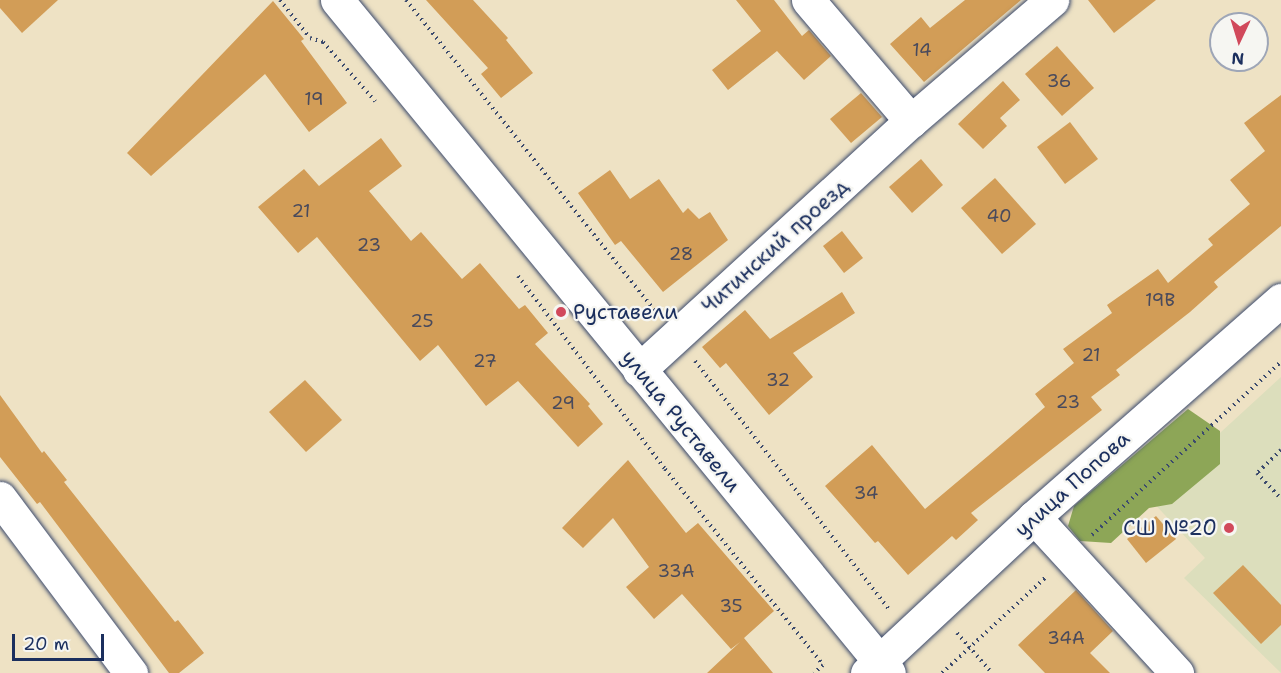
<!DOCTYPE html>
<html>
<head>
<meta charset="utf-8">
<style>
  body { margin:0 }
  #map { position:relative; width:1281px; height:673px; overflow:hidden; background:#eee2c4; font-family:"Shantell Sans",sans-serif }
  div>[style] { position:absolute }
  .built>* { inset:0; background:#dcdebc }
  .forest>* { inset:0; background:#8da657 }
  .building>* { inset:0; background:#d29d57 }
  .path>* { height:4px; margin-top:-2px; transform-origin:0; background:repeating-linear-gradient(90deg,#3b4a6d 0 1.5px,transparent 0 6px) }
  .roads { filter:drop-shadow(0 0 2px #3b4a6d) drop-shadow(0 0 2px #3b4a6d) }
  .minor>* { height:33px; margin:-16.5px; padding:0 16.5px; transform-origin:16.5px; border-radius:16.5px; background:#fff }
  .dots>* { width:16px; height:16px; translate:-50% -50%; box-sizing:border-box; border:3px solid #f6f6f2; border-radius:50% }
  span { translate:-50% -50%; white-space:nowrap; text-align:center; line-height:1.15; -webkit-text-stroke:4.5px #f6f6f2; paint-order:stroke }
  .number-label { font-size:18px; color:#494a5c }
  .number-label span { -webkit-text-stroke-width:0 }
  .street-label { font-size:21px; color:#1b2f5e }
  .poi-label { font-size:21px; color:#1b2f5e }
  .left { translate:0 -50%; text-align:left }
  .right { translate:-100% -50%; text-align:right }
  .north { position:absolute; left:1209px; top:12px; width:60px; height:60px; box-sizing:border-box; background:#f6f6f2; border:2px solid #9ea6b7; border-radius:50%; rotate:184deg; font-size:16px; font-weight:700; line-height:24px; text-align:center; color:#1b2f5e }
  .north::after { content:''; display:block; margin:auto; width:21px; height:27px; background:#d1495b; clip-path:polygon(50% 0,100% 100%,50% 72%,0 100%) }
  .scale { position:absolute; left:12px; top:634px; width:92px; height:27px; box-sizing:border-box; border:3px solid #1b2f5e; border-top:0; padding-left:8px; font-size:18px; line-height:21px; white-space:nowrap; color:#1b2f5e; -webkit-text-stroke:4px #f6f6f2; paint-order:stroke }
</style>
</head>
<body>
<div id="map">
  <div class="built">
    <i style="clip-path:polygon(1281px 377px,1281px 673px,1184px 578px,1205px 558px,1149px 498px)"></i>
  </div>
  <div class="forest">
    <i style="clip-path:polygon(1188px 409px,1220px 431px,1220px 464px,1172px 504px,1149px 508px,1111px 543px,1080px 541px,1068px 526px,1074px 506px)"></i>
  </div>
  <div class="building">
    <i style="clip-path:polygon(0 0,58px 0,22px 33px,0 8px)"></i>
    <i style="clip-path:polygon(426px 0,473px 0,508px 38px,506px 40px,533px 73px,501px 98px,481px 74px,488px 68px)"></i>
    <i style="clip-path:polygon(736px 0,774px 0,802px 36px,809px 30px,831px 56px,804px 80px,777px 51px,728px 90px,712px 70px,761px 31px)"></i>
    <i style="clip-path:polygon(965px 0,1021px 0,924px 82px,890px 44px,921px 17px,930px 28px)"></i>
    <i style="clip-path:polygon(1088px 0,1156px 0,1114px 33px)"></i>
    <i style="clip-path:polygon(273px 1px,304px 39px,301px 41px,347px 103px,309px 132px,265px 74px,151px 176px,127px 153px)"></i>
    <i style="clip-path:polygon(1057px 46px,1094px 88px,1062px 116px,1025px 74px)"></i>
    <i style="clip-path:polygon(1003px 81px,1020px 100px,1000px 118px,1007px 126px,983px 149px,958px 124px)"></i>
    <i style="clip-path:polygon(861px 93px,882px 117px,851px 143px,830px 119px)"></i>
    <i style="clip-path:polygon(1281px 95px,1281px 226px,1214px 282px,1218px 287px,1190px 312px,1116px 370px,1120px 375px,1091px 397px,1102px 410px,971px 513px,978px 520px,956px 540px,952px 536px,908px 575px,878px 541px,875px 543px,825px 486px,872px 445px,925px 509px,988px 456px,1045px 407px,1035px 394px,1074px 363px,1063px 349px,1112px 313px,1107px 305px,1158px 269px,1168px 283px,1213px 245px,1208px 239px,1250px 204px,1230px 180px,1265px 151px,1244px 123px)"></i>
    <i style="clip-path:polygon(1070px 122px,1098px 159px,1065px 184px,1037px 147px)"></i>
    <i style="clip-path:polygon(381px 138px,402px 166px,369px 191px,411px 241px,421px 232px,462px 279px,480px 263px,519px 309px,525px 305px,548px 333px,535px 344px,590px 404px,588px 406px,603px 424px,578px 447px,518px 381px,486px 406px,438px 345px,420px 361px,317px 237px,298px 253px,258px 207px,304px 169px,319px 186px)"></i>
    <i style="clip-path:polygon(921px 159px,943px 185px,912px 213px,889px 187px)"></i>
    <i style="clip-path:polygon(610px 170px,630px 199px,659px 179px,683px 213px,688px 208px,699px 219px,710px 212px,728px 240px,663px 292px,621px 241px,615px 245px,578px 193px)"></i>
    <i style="clip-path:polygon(995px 178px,1036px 224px,1002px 254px,961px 208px)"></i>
    <i style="clip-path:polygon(842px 231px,863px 258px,844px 273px,823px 246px)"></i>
    <i style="clip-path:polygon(842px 292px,855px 313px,793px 353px,813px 377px,769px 415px,726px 363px,720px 368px,702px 347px,745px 310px,770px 339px)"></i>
    <i style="clip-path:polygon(305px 380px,342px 420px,306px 452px,269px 412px)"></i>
    <i style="clip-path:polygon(0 395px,42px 453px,44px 451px,67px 480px,64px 482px,175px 622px,178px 620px,204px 653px,179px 673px,169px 673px,40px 502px,37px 504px,0 457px)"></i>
    <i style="clip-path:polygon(628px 460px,686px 533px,698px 523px,774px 611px,744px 638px,773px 673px,707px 673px,740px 642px,731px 649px,682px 594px,654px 619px,626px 587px,649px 567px,613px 518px,583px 548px,562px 528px)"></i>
    <i style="clip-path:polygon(1156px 516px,1176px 539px,1146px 563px,1127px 539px)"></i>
    <i style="clip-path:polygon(1243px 565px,1281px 605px,1281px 625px,1261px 644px,1213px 593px)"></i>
    <i style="clip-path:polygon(1076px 590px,1113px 631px,1090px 653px,1110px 673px,1045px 673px,1018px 645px)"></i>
  </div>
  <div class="path">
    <i style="left:280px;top:0;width:48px;rotate:51.7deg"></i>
    <i style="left:310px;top:38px;width:14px;rotate:17deg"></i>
    <i style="left:323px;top:42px;width:79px;rotate:48.6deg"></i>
    <i style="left:406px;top:0;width:401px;rotate:51.3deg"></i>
    <i style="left:518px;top:276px;width:243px;rotate:52.7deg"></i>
    <i style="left:665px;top:469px;width:252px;rotate:51.1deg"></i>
    <i style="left:823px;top:665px;width:12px;rotate:138deg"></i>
    <i style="left:695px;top:361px;width:317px;rotate:52deg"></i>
    <i style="left:1281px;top:450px;width:33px;rotate:136deg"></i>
    <i style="left:1257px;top:473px;width:35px;rotate:47deg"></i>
    <i style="left:1092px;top:535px;width:256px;rotate:-42.5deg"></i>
    <i style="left:957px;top:633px;width:53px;rotate:48.8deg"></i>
    <i style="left:942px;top:673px;width:143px;rotate:-42.7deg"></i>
  </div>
  <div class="roads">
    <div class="minor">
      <i style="left:337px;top:0;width:870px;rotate:50.64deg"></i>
      <i style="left:808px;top:0;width:159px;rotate:49.6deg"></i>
      <i style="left:639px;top:370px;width:369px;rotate:-42.5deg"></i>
      <i style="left:911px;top:121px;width:186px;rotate:-40.6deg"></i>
      <i style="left:0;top:498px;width:219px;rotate:53.2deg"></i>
      <i style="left:1034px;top:517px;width:212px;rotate:47.5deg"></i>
      <i style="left:867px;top:673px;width:229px;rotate:-43deg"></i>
      <i style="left:1034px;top:517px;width:329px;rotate:-41.3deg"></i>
    </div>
  </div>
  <div class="dots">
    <i style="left:561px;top:312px;background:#d1495b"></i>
    <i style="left:1229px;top:528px;background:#d1495b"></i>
  </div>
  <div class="number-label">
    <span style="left:922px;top:50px">14</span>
    <span style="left:1059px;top:81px">36</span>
    <span style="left:314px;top:99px">19</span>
    <span style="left:301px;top:211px">21</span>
    <span style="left:999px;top:216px">40</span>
    <span style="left:369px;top:245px">23</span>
    <span style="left:681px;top:254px">28</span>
    <span style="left:1160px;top:300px">19В</span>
    <span style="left:422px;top:321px">25</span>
    <span style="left:1091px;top:355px">21</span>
    <span style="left:485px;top:361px">27</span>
    <span style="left:778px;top:380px">32</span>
    <span style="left:1068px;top:402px">23</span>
    <span style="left:563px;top:403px">29</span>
    <span style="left:866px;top:493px">34</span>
    <span style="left:676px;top:571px">33А</span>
    <span style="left:731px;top:606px">35</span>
    <span style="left:1066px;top:638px">34А</span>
  </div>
  <div class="street-label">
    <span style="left:775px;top:246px;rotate:-42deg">Читинский проезд</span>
    <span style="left:681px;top:421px;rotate:51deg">улица Руставели</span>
    <span style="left:1072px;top:484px;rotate:-42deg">улица Попова</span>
  </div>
  <div class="poi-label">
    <span class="left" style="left:573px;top:312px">Руставели</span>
    <span class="right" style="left:1217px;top:528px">СШ №20</span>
  </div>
  <div class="north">N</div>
  <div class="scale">20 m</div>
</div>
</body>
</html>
